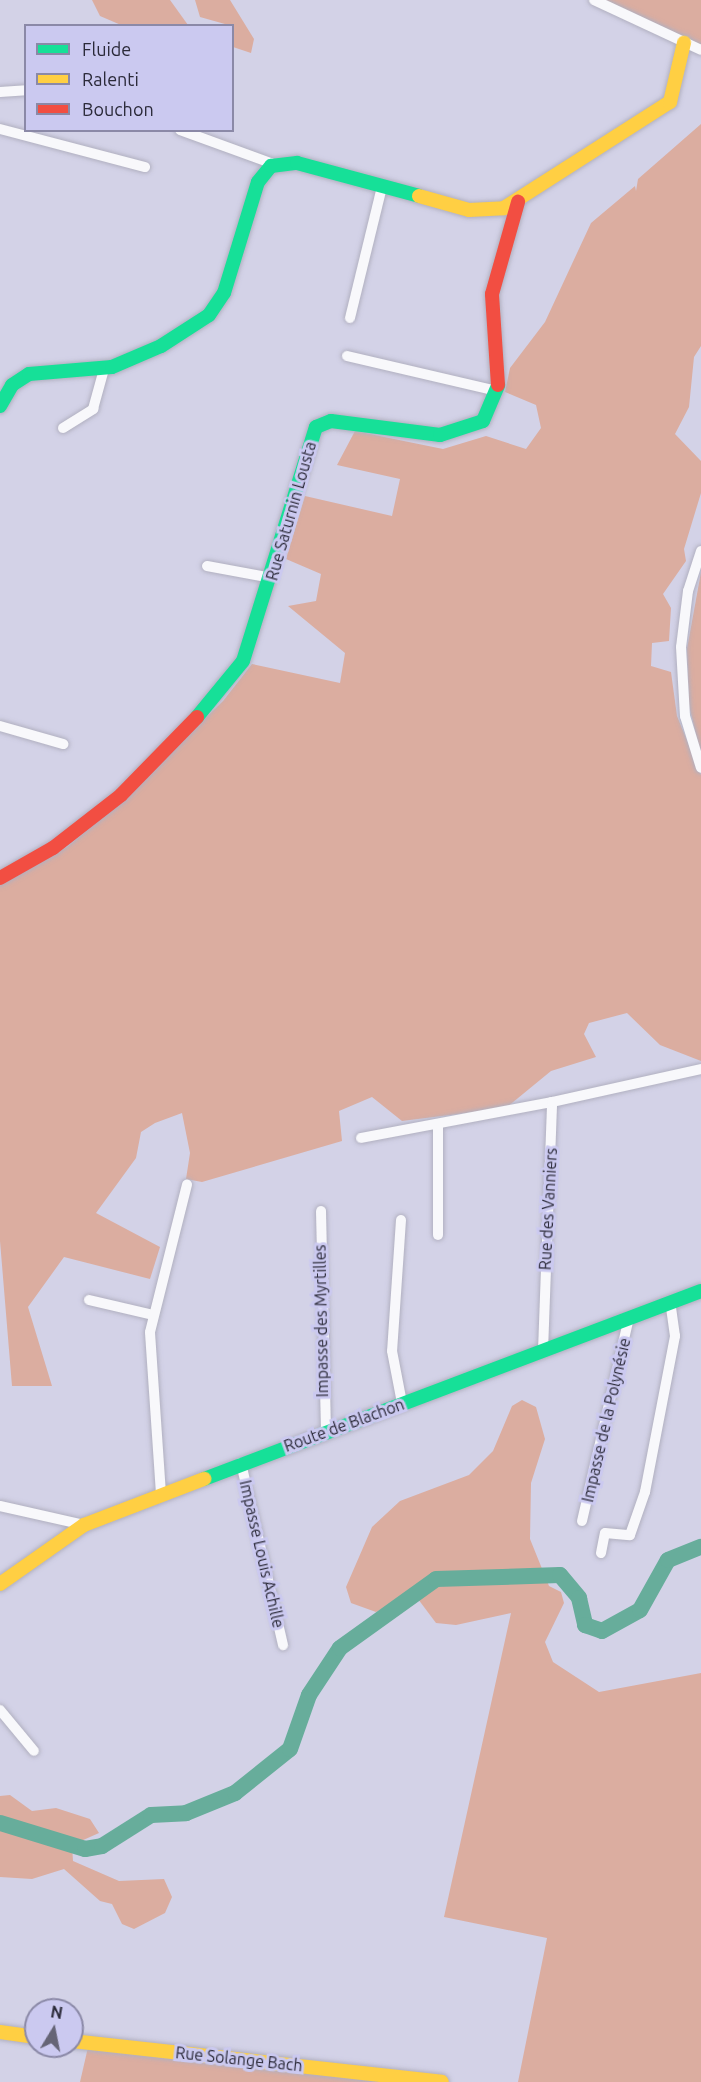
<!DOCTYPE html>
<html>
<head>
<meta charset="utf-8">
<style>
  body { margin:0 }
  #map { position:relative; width:701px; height:2082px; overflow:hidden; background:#d3d2e7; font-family:Ubuntu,sans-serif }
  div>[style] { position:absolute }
  .green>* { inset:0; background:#dbada0 }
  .river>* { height:16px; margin:-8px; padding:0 8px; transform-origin:8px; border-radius:8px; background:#67ad9b }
  .roads { filter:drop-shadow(0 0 2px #b1b0c0) drop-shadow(0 0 2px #b1b0c0) }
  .street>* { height:10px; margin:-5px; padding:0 5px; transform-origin:5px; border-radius:5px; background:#f8f8fb }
  .fast>* { height:14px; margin:-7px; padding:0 7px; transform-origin:7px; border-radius:7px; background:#16e098 }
  .slow>* { height:14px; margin:-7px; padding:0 7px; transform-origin:7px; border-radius:7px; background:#ffcf43 }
  .jam>* { height:14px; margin:-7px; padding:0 7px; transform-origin:7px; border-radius:7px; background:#f24e42 }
  span { translate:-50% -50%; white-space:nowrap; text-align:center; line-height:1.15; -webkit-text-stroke:6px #cbc9f0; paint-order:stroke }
  .street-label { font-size:16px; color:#2b2a39 }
  .legend { position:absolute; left:24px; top:24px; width:210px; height:108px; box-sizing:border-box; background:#cbc9f0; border:2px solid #8b89a7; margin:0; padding:8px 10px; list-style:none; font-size:18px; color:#2b2a39 }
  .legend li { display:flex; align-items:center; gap:12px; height:30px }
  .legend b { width:30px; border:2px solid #8b89a7 }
  .north { position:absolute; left:24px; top:1998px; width:60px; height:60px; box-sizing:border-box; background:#cbc9f0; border:2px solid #8b89a7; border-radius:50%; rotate:10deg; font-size:16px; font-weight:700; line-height:24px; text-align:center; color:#2b2a39 }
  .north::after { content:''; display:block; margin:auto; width:21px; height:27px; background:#666576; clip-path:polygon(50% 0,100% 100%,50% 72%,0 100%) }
</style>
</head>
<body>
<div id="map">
  <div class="green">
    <i style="clip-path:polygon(92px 0,170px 0,188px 25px,121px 25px,100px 16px)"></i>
    <i style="clip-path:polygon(195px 0,230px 0,254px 39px,251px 53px,233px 47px,232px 26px,200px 17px)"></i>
    <i style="clip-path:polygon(604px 0,701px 0,701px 45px)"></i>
    <i style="clip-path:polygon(701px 124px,701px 346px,694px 357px,689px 407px,675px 434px,701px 461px,701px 493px,684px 549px,686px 561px,663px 594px,671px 608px,669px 641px,652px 643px,651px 666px,671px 672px,677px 716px,701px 775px,701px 1061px,660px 1045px,627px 1013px,589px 1023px,584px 1034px,596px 1057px,551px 1071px,506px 1108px,402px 1121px,372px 1097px,339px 1111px,342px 1141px,202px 1182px,186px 1179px,190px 1153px,182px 1113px,155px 1123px,141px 1132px,136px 1158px,96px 1213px,160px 1247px,150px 1279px,64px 1257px,28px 1307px,52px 1386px,12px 1386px,0 1241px,0 885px,67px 847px,110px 812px,223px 701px,252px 664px,340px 683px,345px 653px,288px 606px,316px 601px,321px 574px,286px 559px,305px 496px,392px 516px,400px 479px,337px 465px,355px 431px,443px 449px,486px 436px,526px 449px,541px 428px,536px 405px,505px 392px,510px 368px,545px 322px,591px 223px,635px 186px,636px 191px,638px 179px)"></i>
    <i style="clip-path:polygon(701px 572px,701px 755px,689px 705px,687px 649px)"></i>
    <i style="clip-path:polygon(522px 1400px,536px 1407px,545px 1439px,531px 1483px,530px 1539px,549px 1586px,561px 1592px,564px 1603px,545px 1642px,553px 1662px,599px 1692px,701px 1673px,701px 2082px,518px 2082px,547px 1938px,444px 1917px,511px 1613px,456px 1625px,436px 1623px,418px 1599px,407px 1596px,376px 1612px,351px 1603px,346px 1587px,372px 1527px,400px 1501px,469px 1475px,493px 1451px,512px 1406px)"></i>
    <i style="clip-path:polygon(10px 1795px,32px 1811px,56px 1808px,90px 1819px,99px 1833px,72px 1845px,73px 1861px,119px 1881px,164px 1879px,172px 1897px,165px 1913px,134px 1929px,122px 1924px,112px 1904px,100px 1901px,64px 1869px,32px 1879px,0 1877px,0 1796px)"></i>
    <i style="clip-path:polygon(89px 2043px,442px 2082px,80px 2082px)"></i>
  </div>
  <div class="river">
    <i style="left:0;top:1823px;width:89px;rotate:17deg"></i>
    <i style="left:85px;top:1849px;width:17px;rotate:-10deg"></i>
    <i style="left:102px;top:1846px;width:58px;rotate:-32.3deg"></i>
    <i style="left:151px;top:1815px;width:35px;rotate:-3deg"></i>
    <i style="left:186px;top:1813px;width:53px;rotate:-22.2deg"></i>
    <i style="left:235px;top:1793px;width:70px;rotate:-38.7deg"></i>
    <i style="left:290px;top:1749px;width:57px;rotate:-70.6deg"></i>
    <i style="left:309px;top:1695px;width:56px;rotate:-56.6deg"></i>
    <i style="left:340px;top:1648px;width:118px;rotate:-35.7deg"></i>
    <i style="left:436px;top:1579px;width:124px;rotate:-1.8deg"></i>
    <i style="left:560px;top:1575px;width:30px;rotate:50deg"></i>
    <i style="left:579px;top:1598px;width:28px;rotate:77deg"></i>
    <i style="left:585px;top:1625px;width:18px;rotate:19deg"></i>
    <i style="left:602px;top:1631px;width:43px;rotate:-28.9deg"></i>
    <i style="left:640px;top:1610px;width:57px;rotate:-60.8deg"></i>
    <i style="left:668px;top:1560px;width:35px;rotate:-22deg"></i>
  </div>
  <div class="roads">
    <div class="street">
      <i style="left:594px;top:0;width:118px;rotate:25deg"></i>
      <i style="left:0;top:92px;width:26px;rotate:-4deg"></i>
      <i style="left:0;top:129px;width:150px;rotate:14.7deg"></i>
      <i style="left:180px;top:130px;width:102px;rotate:20deg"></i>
      <i style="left:350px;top:318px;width:135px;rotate:-76.3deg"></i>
      <i style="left:347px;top:356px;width:154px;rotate:13.1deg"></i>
      <i style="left:63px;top:428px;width:36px;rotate:-32deg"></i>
      <i style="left:93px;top:409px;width:41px;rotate:-74.6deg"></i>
      <i style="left:701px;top:551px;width:42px;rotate:108deg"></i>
      <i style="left:688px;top:591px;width:56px;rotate:97.1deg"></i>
      <i style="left:681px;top:647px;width:69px;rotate:86.7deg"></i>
      <i style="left:685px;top:716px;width:54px;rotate:72.9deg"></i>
      <i style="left:207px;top:566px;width:66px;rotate:10.5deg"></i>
      <i style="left:0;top:726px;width:66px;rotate:15.9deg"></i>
      <i style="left:438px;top:1125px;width:110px;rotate:90deg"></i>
      <i style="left:361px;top:1138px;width:194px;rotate:-10.7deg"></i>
      <i style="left:321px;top:1211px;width:220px;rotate:88.7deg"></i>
      <i style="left:401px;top:1220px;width:131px;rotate:93.9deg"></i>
      <i style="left:392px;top:1351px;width:53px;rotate:79.1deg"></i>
      <i style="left:89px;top:1300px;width:66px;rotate:13.2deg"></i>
      <i style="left:543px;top:1351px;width:249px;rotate:-87.9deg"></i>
      <i style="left:552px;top:1102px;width:153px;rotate:-12.5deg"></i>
      <i style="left:241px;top:1463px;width:187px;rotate:77deg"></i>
      <i style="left:161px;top:1494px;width:162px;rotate:-93.9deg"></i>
      <i style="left:150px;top:1332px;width:152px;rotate:-75.9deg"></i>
      <i style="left:0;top:1506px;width:86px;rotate:12.7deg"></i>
      <i style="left:582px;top:1521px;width:208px;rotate:-77deg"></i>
      <i style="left:601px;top:1553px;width:20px;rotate:-79deg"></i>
      <i style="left:605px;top:1533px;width:25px;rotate:5deg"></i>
      <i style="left:630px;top:1535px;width:46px;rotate:-70.8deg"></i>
      <i style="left:645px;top:1492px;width:159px;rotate:-79.1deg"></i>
      <i style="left:675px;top:1336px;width:34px;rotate:-98deg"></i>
      <i style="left:0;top:1710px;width:53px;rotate:50.3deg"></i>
    </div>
    <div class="fast">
      <i style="left:0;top:406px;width:24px;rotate:-60deg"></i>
      <i style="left:12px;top:385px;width:20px;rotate:-33deg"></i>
      <i style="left:29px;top:374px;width:83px;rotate:-4.8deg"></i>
      <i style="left:112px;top:367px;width:53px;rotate:-23.2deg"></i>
      <i style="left:161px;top:346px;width:57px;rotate:-32.9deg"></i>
      <i style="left:209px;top:315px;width:27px;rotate:-56deg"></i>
      <i style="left:224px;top:293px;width:116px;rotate:-73deg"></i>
      <i style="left:258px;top:182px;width:21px;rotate:-51deg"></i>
      <i style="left:271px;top:166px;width:26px;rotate:-7deg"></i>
      <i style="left:297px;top:163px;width:126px;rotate:15.1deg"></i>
      <i style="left:197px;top:717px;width:72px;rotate:-50.6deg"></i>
      <i style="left:243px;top:661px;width:245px;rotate:-72.7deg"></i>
      <i style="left:316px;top:427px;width:16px;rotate:-22deg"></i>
      <i style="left:331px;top:421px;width:110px;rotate:7.3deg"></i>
      <i style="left:440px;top:435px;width:45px;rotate:-18deg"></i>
      <i style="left:483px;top:421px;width:39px;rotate:-67deg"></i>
      <i style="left:204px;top:1479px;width:531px;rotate:-20.72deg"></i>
    </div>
    <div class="slow">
      <i style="left:419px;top:196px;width:52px;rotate:15.6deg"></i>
      <i style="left:469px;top:210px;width:35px;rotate:-3deg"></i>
      <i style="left:504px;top:208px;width:197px;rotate:-32.6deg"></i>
      <i style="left:670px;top:102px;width:61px;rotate:-76.7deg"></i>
      <i style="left:0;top:1584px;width:103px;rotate:-35.1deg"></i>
      <i style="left:84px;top:1525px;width:129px;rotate:-21deg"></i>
      <i style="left:0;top:2032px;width:36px;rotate:8deg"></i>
      <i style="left:72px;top:2041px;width:372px;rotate:6.3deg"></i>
    </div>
    <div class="jam">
      <i style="left:498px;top:385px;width:91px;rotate:-93.8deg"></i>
      <i style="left:492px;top:294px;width:96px;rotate:-74.2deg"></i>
      <i style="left:0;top:878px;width:61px;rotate:-29.5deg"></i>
      <i style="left:53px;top:848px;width:86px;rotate:-37.9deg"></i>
      <i style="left:121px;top:795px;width:109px;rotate:-45.7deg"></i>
    </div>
  </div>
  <div class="street-label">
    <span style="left:291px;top:511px;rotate:-74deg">Rue Saturnin Lousta</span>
    <span style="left:548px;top:1209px;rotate:-87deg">Rue des Vanniers</span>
    <span style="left:321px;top:1321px;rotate:-91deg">Impasse des Myrtilles</span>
    <span style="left:606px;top:1420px;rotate:-77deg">Impasse de la Polynésie</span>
    <span style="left:344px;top:1425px;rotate:-20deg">Route de Blachon</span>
    <span style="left:262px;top:1554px;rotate:77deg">Impasse Louis Achille</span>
    <span style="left:239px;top:2059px;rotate:6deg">Rue Solange Bach</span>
  </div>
  <ul class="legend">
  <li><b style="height:8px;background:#16e098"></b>Fluide</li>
  <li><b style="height:8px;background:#ffcf43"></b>Ralenti</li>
  <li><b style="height:8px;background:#f24e42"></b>Bouchon</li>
  </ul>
  <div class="north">N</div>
</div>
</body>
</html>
